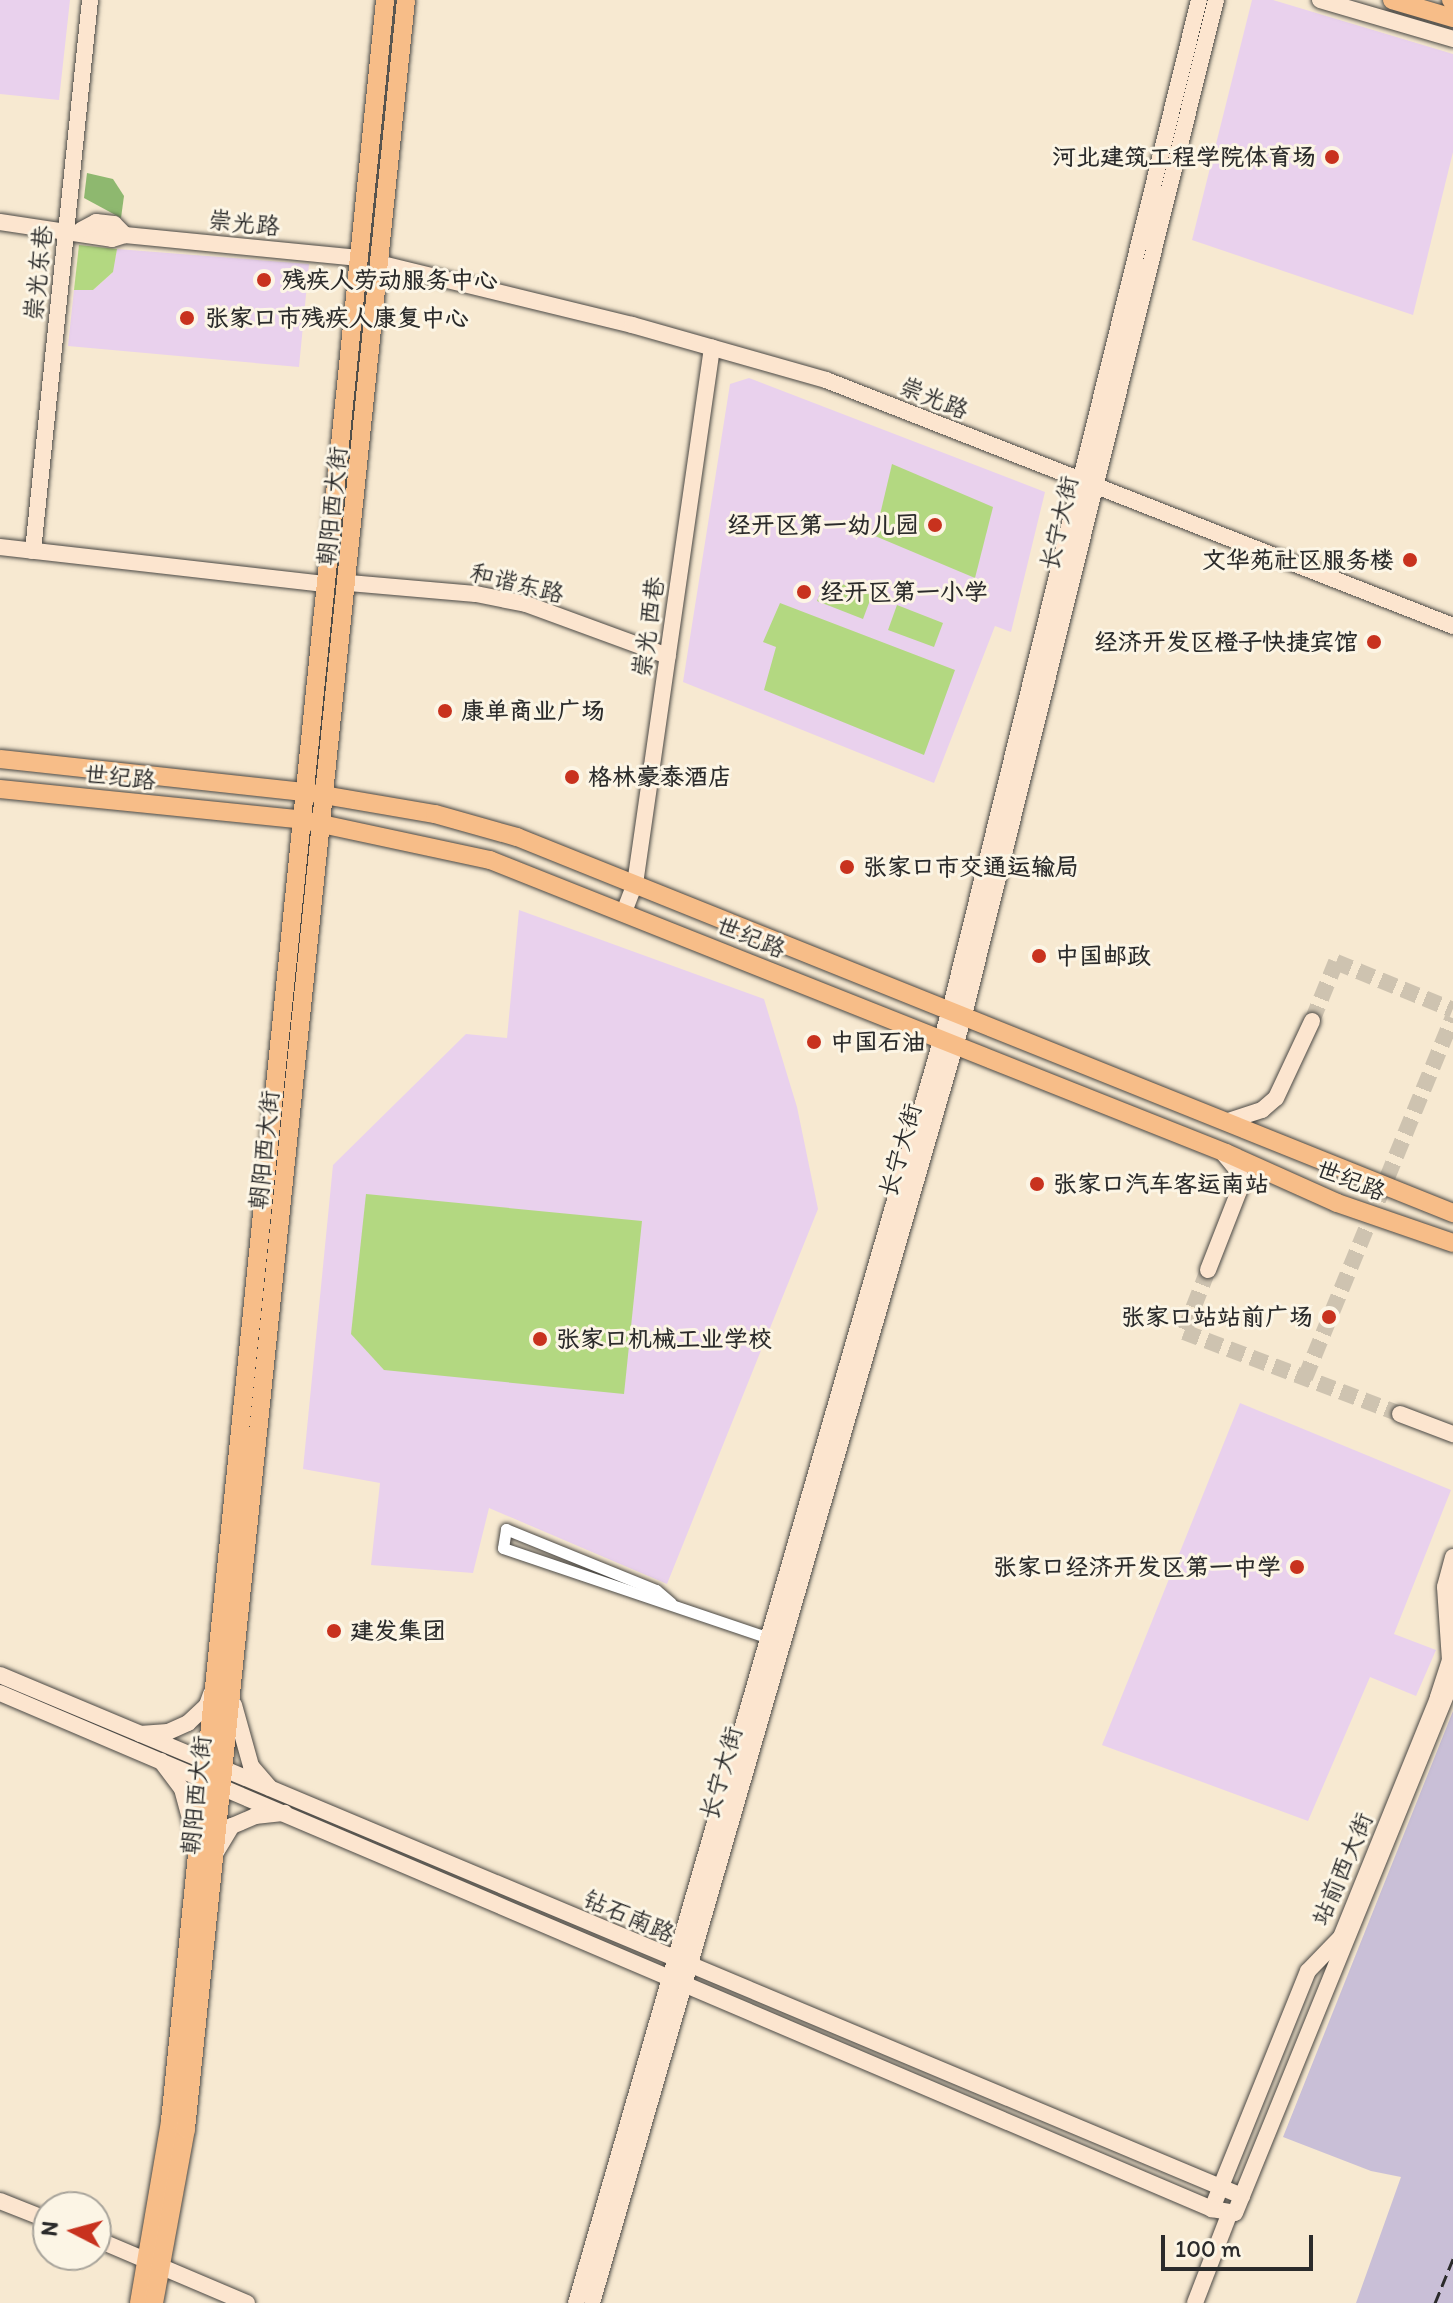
<!DOCTYPE html>
<html>
<head>
<meta charset="utf-8">
<style>
  body { margin:0 }
  #map { position:relative; width:1453px; height:2303px; overflow:hidden; background:#f7e9d1; font-family:Itim,"LXGW WenKai TC",sans-serif }
  div>[style] { position:absolute }
  .built>* { inset:0; background:#e9d1ed }
  .industrial>* { inset:0; background:#c9bfd7 }
  .green>* { inset:0; background:#b3d881 }
  .forest>* { inset:0; background:#8eb86f }
  .secondary-tunnel>* { height:16px; margin-top:-8px; transform-origin:0; background:repeating-linear-gradient(90deg,#cec3b0 0 16px,transparent 0 24px) }
  .roads { filter:drop-shadow(0 0 2px #4a4844) drop-shadow(0 0 2px #4a4844) }
  .street>* { height:11px; margin:-5.5px; padding:0 5.5px; transform-origin:5.5px; border-radius:5.5px; background:#fff }
  .secondary>* { height:16px; margin:-8px; padding:0 8px; transform-origin:8px; border-radius:8px; background:#fce5cf }
  .primary>* { height:18px; margin:-9px; padding:0 9px; transform-origin:9px; border-radius:9px; background:#f7bd88 }
  .rail>* { height:3px; margin-top:-1.5px; transform-origin:0; background:repeating-linear-gradient(90deg,#2b2b2b 0 12px,transparent 0 18px) }
  .dots>* { width:22px; height:22px; translate:-50% -50%; box-sizing:border-box; border:4px solid #fcf5e5; border-radius:50% }
  span { translate:-50% -50%; white-space:nowrap; text-align:center; line-height:1.15; -webkit-text-stroke:6px #fcf5e5; paint-order:stroke }
  .poi-label { font-size:24px; color:#2b2b2b; font-weight:700 }
  .right { translate:-100% -50%; text-align:right }
  .left { translate:0 -50%; text-align:left }
  .street-label { font-size:24px; color:#2b2b2b }
  .north { position:absolute; left:32px; top:2191px; width:80px; height:80px; box-sizing:border-box; background:#fcf5e5; border:2px solid #a8a49b; border-radius:50%; rotate:276deg; font-size:22px; font-weight:700; line-height:32px; text-align:center; color:#2b2b2b }
  .north::after { content:''; display:block; margin:auto; width:28px; height:36px; background:#c8321e; clip-path:polygon(50% 0,100% 100%,50% 72%,0 100%) }
  .scale { position:absolute; left:1161px; top:2235px; width:152px; height:36px; box-sizing:border-box; border:4px solid #2b2b2b; border-top:0; padding-left:10px; font-size:24px; line-height:28px; white-space:nowrap; color:#2b2b2b; -webkit-text-stroke:6px #fcf5e5; paint-order:stroke }
</style>
</head>
<body>
<div id="map">
  <div class="built">
    <i style="clip-path:polygon(0 0,70px 0,59px 100px,0 94px)"></i>
    <i style="clip-path:polygon(1252px 0,1273px 0,1453px 54px,1453px 152px,1413px 315px,1192px 240px)"></i>
    <i style="clip-path:polygon(117px 249px,309px 264px,299px 367px,68px 346px,74px 290px,93px 290px,112px 273px)"></i>
    <i style="clip-path:polygon(749px 378px,1045px 492px,1011px 632px,995px 626px,934px 783px,683px 682px,730px 384px)"></i>
    <i style="clip-path:polygon(519px 910px,764px 999px,797px 1107px,818px 1209px,667px 1584px,489px 1508px,473px 1573px,371px 1565px,380px 1483px,303px 1469px,333px 1165px,466px 1034px,507px 1038px)"></i>
    <i style="clip-path:polygon(1240px 1403px,1451px 1490px,1394px 1634px,1436px 1650px,1416px 1696px,1370px 1677px,1308px 1821px,1102px 1745px)"></i>
  </div>
  <div class="industrial">
    <i style="clip-path:polygon(1453px 1711px,1453px 2303px,1356px 2303px,1401px 2177px,1371px 2171px,1283px 2137px)"></i>
  </div>
  <div class="green">
    <i style="clip-path:polygon(79px 245px,117px 249px,113px 272px,93px 290px,74px 290px)"></i>
    <i style="clip-path:polygon(892px 464px,993px 507px,975px 578px,875px 536px)"></i>
    <i style="clip-path:polygon(826px 578px,872px 595px,863px 619px,817px 601px)"></i>
    <i style="clip-path:polygon(780px 603px,955px 670px,924px 755px,764px 690px,776px 647px,763px 642px)"></i>
    <i style="clip-path:polygon(897px 605px,943px 623px,934px 647px,888px 630px)"></i>
    <i style="clip-path:polygon(366px 1194px,642px 1221px,624px 1394px,384px 1370px,351px 1334px)"></i>
  </div>
  <div class="forest">
    <i style="clip-path:polygon(87px 173px,113px 179px,124px 196px,121px 218px,84px 198px)"></i>
  </div>
  <div class="secondary-tunnel">
    <i style="left:1312px;top:1021px;width:64px;rotate:-67.9deg"></i>
    <i style="left:1336px;top:962px;width:126px;rotate:22.3deg"></i>
    <i style="left:1208px;top:1270px;width:66px;rotate:111.2deg"></i>
    <i style="left:1184px;top:1332px;width:231px;rotate:20.8deg"></i>
    <i style="left:1305px;top:1378px;width:389px;rotate:-67.7deg"></i>
  </div>
  <div class="roads">
    <div class="street">
      <i style="left:671px;top:1603px;width:20px;rotate:-139deg"></i>
      <i style="left:656px;top:1590px;width:162px;rotate:-157.9deg"></i>
      <i style="left:506px;top:1529px;width:19px;rotate:99deg"></i>
      <i style="left:503px;top:1548px;width:284px;rotate:18.7deg"></i>
    </div>
    <div class="secondary">
      <i style="left:1320px;top:0;width:139px;rotate:16.3deg"></i>
      <i style="left:0;top:222px;width:113px;rotate:8.6deg"></i>
      <i style="left:112px;top:239px;width:14px;rotate:-17deg"></i>
      <i style="left:125px;top:235px;width:235px;rotate:5.6deg"></i>
      <i style="left:81px;top:230px;width:17px;rotate:-28deg"></i>
      <i style="left:96px;top:222px;width:18px;rotate:6deg"></i>
      <i style="left:114px;top:224px;width:16px;rotate:45deg"></i>
      <i style="left:382px;top:264px;width:257px;rotate:13.7deg"></i>
      <i style="left:632px;top:325px;width:202px;rotate:15.8deg"></i>
      <i style="left:826px;top:380px;width:674px;rotate:21.42deg"></i>
      <i style="left:0;top:547px;width:329px;rotate:6.5deg"></i>
      <i style="left:33px;top:551px;width:554px;rotate:-84.09deg"></i>
      <i style="left:349px;top:583px;width:127px;rotate:5deg"></i>
      <i style="left:476px;top:594px;width:51px;rotate:11.3deg"></i>
      <i style="left:526px;top:604px;width:151px;rotate:20.1deg"></i>
      <i style="left:624px;top:912px;width:30px;rotate:-69deg"></i>
      <i style="left:635px;top:884px;width:542px;rotate:-81.83deg"></i>
      <i style="left:1228px;top:1121px;width:36px;rotate:-18deg"></i>
      <i style="left:1262px;top:1110px;width:18px;rotate:-41deg"></i>
      <i style="left:1276px;top:1098px;width:85px;rotate:-64.9deg"></i>
      <i style="left:1208px;top:1270px;width:85px;rotate:-68.6deg"></i>
      <i style="left:1239px;top:1191px;width:19px;rotate:-90deg"></i>
      <i style="left:1239px;top:1172px;width:26px;rotate:-130deg"></i>
      <i style="left:1400px;top:1414px;width:57px;rotate:20.7deg"></i>
      <i style="left:1453px;top:1557px;width:31px;rotate:105deg"></i>
      <i style="left:1445px;top:1587px;width:73px;rotate:86.1deg"></i>
      <i style="left:1450px;top:1660px;width:40px;rotate:108deg"></i>
      <i style="left:1438px;top:1698px;width:258px;rotate:112.1deg"></i>
      <i style="left:1341px;top:1937px;width:47px;rotate:134.1deg"></i>
      <i style="left:1308px;top:1971px;width:257px;rotate:112deg"></i>
      <i style="left:1212px;top:2209px;width:23px;rotate:10deg"></i>
      <i style="left:1235px;top:2213px;width:578px;rotate:-67.83deg"></i>
      <i style="left:0;top:1675px;width:1347px;rotate:22.76deg"></i>
      <i style="left:0;top:1693px;width:1317px;rotate:23.06deg"></i>
      <i style="left:234px;top:1705px;width:63px;rotate:74.4deg"></i>
      <i style="left:251px;top:1766px;width:29px;rotate:49deg"></i>
      <i style="left:140px;top:1734px;width:28px;rotate:-4deg"></i>
      <i style="left:168px;top:1732px;width:22px;rotate:-24deg"></i>
      <i style="left:188px;top:1723px;width:26px;rotate:-43deg"></i>
      <i style="left:207px;top:1705px;width:12px;rotate:-70deg"></i>
      <i style="left:161px;top:1761px;width:35px;rotate:53deg"></i>
      <i style="left:182px;top:1789px;width:50px;rotate:74.8deg"></i>
      <i style="left:215px;top:1854px;width:33px;rotate:-59deg"></i>
      <i style="left:232px;top:1826px;width:25px;rotate:-23deg"></i>
      <i style="left:255px;top:1816px;width:30px;rotate:-6deg"></i>
      <i style="left:0;top:2201px;width:52px;rotate:21.6deg"></i>
      <i style="left:96px;top:2239px;width:164px;rotate:23deg"></i>
      <i style="left:576px;top:2303px;width:1346px;rotate:-73.87deg"></i>
      <i style="left:950px;top:1010px;width:1040px;rotate:-76.15deg"></i>
      <i style="left:592px;top:2303px;width:1341px;rotate:-73.89deg"></i>
      <i style="left:964px;top:1015px;width:1046px;rotate:-76.06deg"></i>
      <i style="left:1195px;top:2303px;width:94px;rotate:-68.9deg"></i>
    </div>
    <div class="primary">
      <i style="left:1392px;top:0;width:64px;rotate:16.4deg"></i>
      <i style="left:1451px;top:0;width:2px"></i>
      <i style="left:0;top:759px;width:308px;rotate:6.2deg"></i>
      <i style="left:306px;top:792px;width:131px;rotate:9.7deg"></i>
      <i style="left:435px;top:814px;width:85px;rotate:15.7deg"></i>
      <i style="left:517px;top:837px;width:1009px;rotate:21.89deg"></i>
      <i style="left:0;top:789px;width:305px;rotate:5.8deg"></i>
      <i style="left:303px;top:820px;width:191px;rotate:12.1deg"></i>
      <i style="left:490px;top:860px;width:792px;rotate:21.71deg"></i>
      <i style="left:1226px;top:1153px;width:122px;rotate:24.2deg"></i>
      <i style="left:1337px;top:1203px;width:123px;rotate:19deg"></i>
      <i style="left:139px;top:2303px;width:185px;rotate:-80.3deg"></i>
      <i style="left:170px;top:2121px;width:2132px;rotate:-84.21deg"></i>
      <i style="left:154px;top:2303px;width:177px;rotate:-79.6deg"></i>
      <i style="left:186px;top:2129px;width:2140px;rotate:-84.1deg"></i>
    </div>
  </div>
  <div class="rail">
    <i style="left:1435px;top:2303px;width:48px;rotate:-67.8deg"></i>
  </div>
  <div class="dots">
    <i style="left:1332px;top:157px;background:#c8321e"></i>
    <i style="left:264px;top:280px;background:#c8321e"></i>
    <i style="left:187px;top:318px;background:#c8321e"></i>
    <i style="left:935px;top:525px;background:#c8321e"></i>
    <i style="left:1410px;top:560px;background:#c8321e"></i>
    <i style="left:804px;top:592px;background:#c8321e"></i>
    <i style="left:1374px;top:642px;background:#c8321e"></i>
    <i style="left:445px;top:711px;background:#c8321e"></i>
    <i style="left:572px;top:777px;background:#c8321e"></i>
    <i style="left:847px;top:867px;background:#c8321e"></i>
    <i style="left:1039px;top:956px;background:#c8321e"></i>
    <i style="left:814px;top:1042px;background:#c8321e"></i>
    <i style="left:1037px;top:1184px;background:#c8321e"></i>
    <i style="left:1329px;top:1317px;background:#c8321e"></i>
    <i style="left:540px;top:1339px;background:#c8321e"></i>
    <i style="left:1297px;top:1567px;background:#c8321e"></i>
    <i style="left:334px;top:1631px;background:#c8321e"></i>
  </div>
  <div class="poi-label">
    <span class="right" style="left:1316px;top:157px">河北建筑工程学院体育场</span>
    <span class="left" style="left:282px;top:280px">残疾人劳动服务中心</span>
    <span class="left" style="left:205px;top:318px">张家口市残疾人康复中心</span>
    <span class="right" style="left:919px;top:525px">经开区第一幼儿园</span>
    <span class="right" style="left:1394px;top:560px">文华苑社区服务楼</span>
    <span class="left" style="left:820px;top:592px">经开区第一小学</span>
    <span class="right" style="left:1358px;top:642px">经济开发区橙子快捷宾馆</span>
    <span class="left" style="left:461px;top:711px">康单商业广场</span>
    <span class="left" style="left:588px;top:777px">格林豪泰酒店</span>
    <span class="left" style="left:863px;top:867px">张家口市交通运输局</span>
    <span class="left" style="left:1055px;top:956px">中国邮政</span>
    <span class="left" style="left:830px;top:1042px">中国石油</span>
    <span class="left" style="left:1053px;top:1184px">张家口汽车客运南站</span>
    <span class="right" style="left:1313px;top:1317px">张家口站站前广场</span>
    <span class="left" style="left:556px;top:1339px">张家口机械工业学校</span>
    <span class="right" style="left:1281px;top:1567px">张家口经济开发区第一中学</span>
    <span class="left" style="left:350px;top:1631px">建发集团</span>
  </div>
  <div class="street-label">
    <span style="left:244px;top:223px;rotate:6deg">崇光路</span>
    <span style="left:38px;top:273px;rotate:-84deg">崇光东巷</span>
    <span style="left:934px;top:398px;rotate:22deg">崇光路</span>
    <span style="left:332px;top:506px;rotate:-84deg">朝阳西大街</span>
    <span style="left:1059px;top:523px;rotate:-77deg">长宁大街</span>
    <span style="left:517px;top:583px;rotate:14deg">和谐东路</span>
    <span style="left:648px;top:627px;rotate:-82deg">崇光 西巷</span>
    <span style="left:120px;top:777px;rotate:6deg">世纪路</span>
    <span style="left:751px;top:937px;rotate:22deg">世纪路</span>
    <span style="left:264px;top:1150px;rotate:-84deg">朝阳西大街</span>
    <span style="left:900px;top:1150px;rotate:-74deg">长宁大街</span>
    <span style="left:1351px;top:1180px;rotate:21deg">世纪路</span>
    <span style="left:721px;top:1773px;rotate:-74deg">长宁大街</span>
    <span style="left:196px;top:1795px;rotate:-84deg">朝阳西大街</span>
    <span style="left:1342px;top:1869px;rotate:-67deg">站前西大街</span>
    <span style="left:629px;top:1916px;rotate:23deg">钻石南路</span>
  </div>
  <div class="north">N</div>
  <div class="scale">100 m</div>
</div>
</body>
</html>
